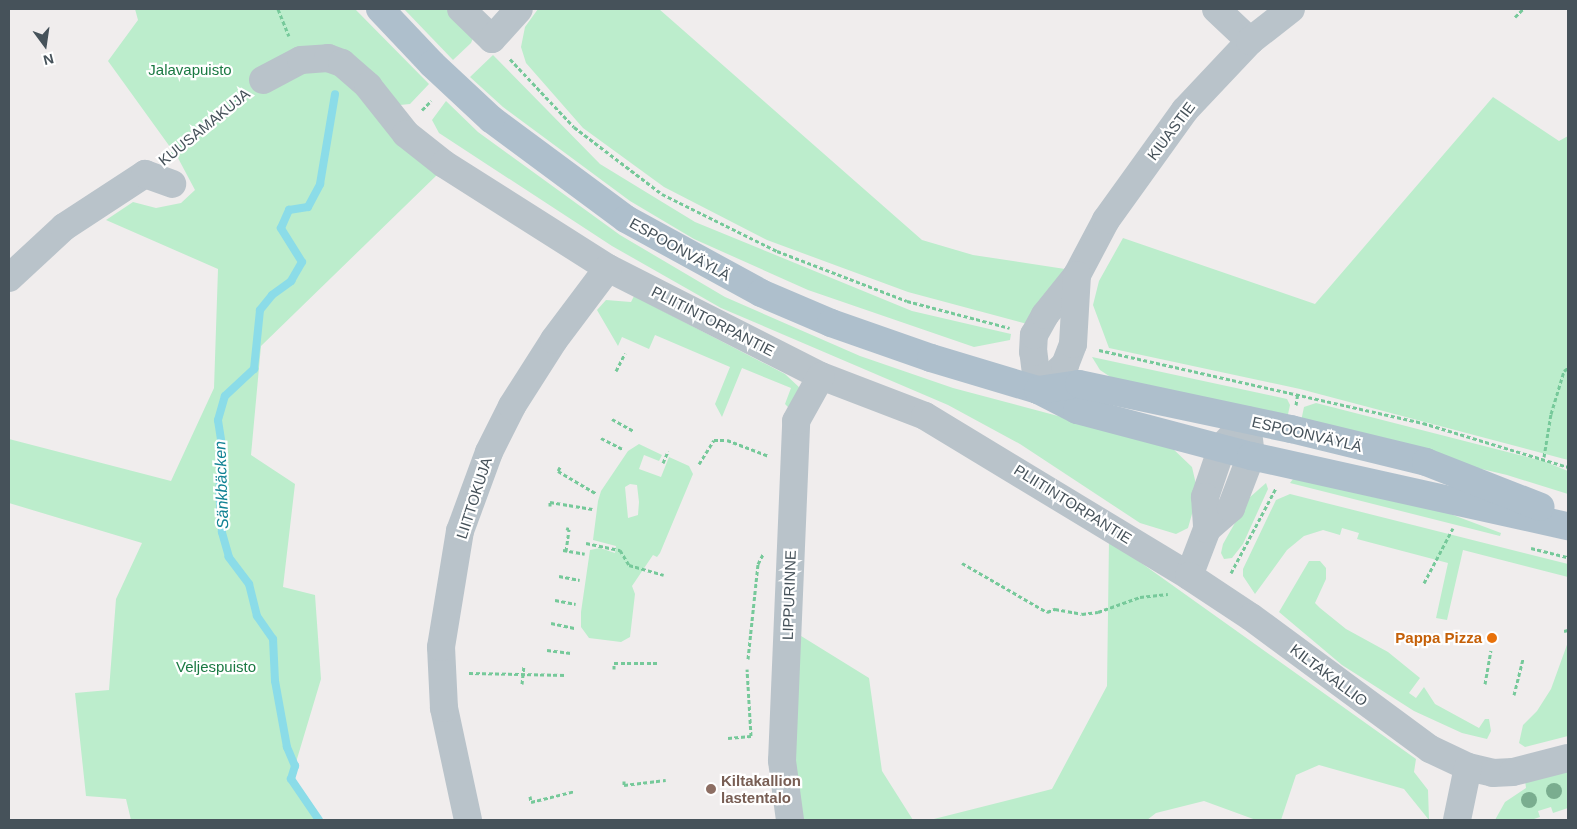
<!DOCTYPE html>
<html>
<head>
<meta charset="utf-8">
<style>
  body { margin:0 }
  #map { position:relative; width:1577px; height:829px; overflow:hidden; background:#f0eded; font-family:Arial,sans-serif }
  div>[style] { position:absolute }
  .green>* { inset:0; background:#bcedcc }
  .stream>* { height:8px; margin:-4px; padding:0 4px; transform-origin:4px; border-radius:4px; background:#8bdce8 }
  .path>* { height:3px; margin-top:-1.5px; transform-origin:0; background:repeating-linear-gradient(90deg,#76c99a 0 4px,transparent 0 6.5px) }
  .minor>* { height:28px; margin:-14px; padding:0 14px; transform-origin:14px; border-radius:14px; background:#b9c3ca }
  .primary>* { height:28px; margin:-14px; padding:0 14px; transform-origin:14px; border-radius:14px; background:#aebfcc }
  .primary-bridge>* { height:28px; margin:-14px; padding:0 14px; transform-origin:14px; border-radius:14px; background:#aebfcc }
  .trees>* { width:16px; height:16px; margin:-8px; border-radius:50%; background:#7aad8f }
  .dots>* { width:14px; height:14px; translate:-50% -50%; box-sizing:border-box; border:2px solid #fff; border-radius:50% }
  span { translate:-50% -50%; white-space:nowrap; text-align:center; line-height:1.15; -webkit-text-stroke:4.5px #fff; paint-order:stroke }
  .park-label { font-size:15px; color:#1a7942 }
  .street-label { font-size:15px; color:#46525a }
  .food-label { font-size:15px; color:#c56008; font-weight:700 }
  .right { translate:-100% -50%; text-align:right }
  .education-label { font-size:15px; color:#785e54; font-weight:700 }
  .left { translate:0 -50%; text-align:left }
  .water-label { font-size:16px; color:#118294; font-style:italic }
  .frame { position:absolute; inset:0; border:10px solid #46525a; pointer-events:none }
  .north { position:absolute; left:20px; top:20px; width:50px; height:50px; -webkit-text-stroke:4px #fff; paint-order:stroke; rotate:166deg; font-size:14px; font-weight:700; line-height:20px; text-align:center; color:#46525a }
  .north::after { content:''; display:block; margin:auto; width:18px; height:22px; background:#46525a; clip-path:polygon(50% 0,100% 100%,50% 72%,0 100%) }
</style>
</head>
<body>
<div id="map">
  <div class="green">
    <i style="clip-path:polygon(135px 9px,355px 9px,429px 84px,410px 104px,400px 105px,338px 48px,298px 71px,325px 70px,350px 83px,439px 173px,261px 346px,251px 455px,295px 484px,283px 587px,315px 595px,321px 679px,291px 779px,319px 820px,131px 820px,126px 799px,86px 796px,75px 693px,109px 690px,116px 599px,142px 543px,9px 503px,9px 439px,171px 481px,214px 388px,218px 269px,106px 220px,133px 202px,156px 208px,181px 203px,195px 190px,178px 158px,108px 61px,138px 20px)"></i>
    <i style="clip-path:polygon(404px 9px,452px 9px,474px 36px,471px 43px,453px 60px)"></i>
    <i style="clip-path:polygon(538px 9px,659px 9px,922px 240px,973px 255px,1065px 269px,1031px 325px,908px 292px,767px 240px,664px 187px,583px 128px,526px 63px,521px 47px,525px 27px)"></i>
    <i style="clip-path:polygon(493px 55px,600px 164px,695px 222px,912px 311px,1011px 334px,1010px 340px,974px 347px,808px 290px,694px 239px,630px 201px,503px 107px,470px 77px)"></i>
    <i style="clip-path:polygon(1493px 97px,1559px 141px,1568px 136px,1568px 460px,1300px 389px,1109px 348px,1093px 305px,1099px 281px,1123px 238px,1315px 304px)"></i>
    <i style="clip-path:polygon(446px 101px,478px 132px,620px 235px,725px 297px,860px 356px,953px 388px,1170px 446px,1192px 467px,1198px 493px,1188px 528px,1176px 534px,1140px 523px,1020px 444px,948px 405px,721px 308px,612px 246px,439px 133px,432px 120px)"></i>
    <i style="clip-path:polygon(634px 296px,785px 374px,801px 389px,790px 409px,785px 404px,791px 388px,742px 368px,722px 417px,715px 404px,730px 367px,655px 335px,649px 349px,622px 337px,618px 346px,597px 310px,606px 300px,631px 302px)"></i>
    <i style="clip-path:polygon(1092px 357px,1287px 399px,1290px 405px,1287px 419px,1112px 378px,1100px 370px)"></i>
    <i style="clip-path:polygon(1316px 403px,1543px 461px,1568px 471px,1568px 494px,1507px 475px,1300px 426px,1304px 407px)"></i>
    <i style="clip-path:polygon(evenodd,639px 444px,662px 455px,659px 461px,644px 455px,639px 469px,661px 477px,669px 457px,689px 466px,693px 474px,660px 553px,657px 557px,653px 555px,632px 586px,635px 594px,630px 637px,621px 642px,589px 638px,581px 627px,581px 612px,590px 550px,600px 548px,615px 553px,616px 546px,593px 540px,598px 501px,601px 491px,628px 451px,639px 444px,630px 484px,637px 485px,639px 502px,638px 515px,628px 518px,625px 487px,630px 484px)"></i>
    <i style="clip-path:polygon(1296px 475px,1445px 512px,1501px 533px,1500px 536px,1290px 483px)"></i>
    <i style="clip-path:polygon(1266px 483px,1268px 489px,1243px 544px,1232px 558px,1224px 559px,1221px 553px,1223px 544px,1249px 498px)"></i>
    <i style="clip-path:polygon(1290px 494px,1568px 564px,1568px 577px,1463px 550px,1447px 620px,1436px 618px,1448px 563px,1357px 539px,1359px 533px,1342px 528px,1340px 535px,1323px 530px,1304px 536px,1287px 550px,1255px 594px,1243px 576px,1243px 569px,1276px 500px)"></i>
    <i style="clip-path:polygon(1109px 540px,1416px 759px,1414px 772px,1428px 790px,1429px 820px,1404px 789px,1319px 765px,1296px 775px,1281px 820px,1256px 820px,1204px 801px,1156px 813px,1147px 820px,930px 820px,1052px 789px,1107px 686px)"></i>
    <i style="clip-path:polygon(1309px 561px,1320px 561px,1326px 568px,1326px 579px,1315px 603px,1320px 608px,1346px 629px,1388px 652px,1420px 678px,1409px 693px,1416px 698px,1424px 687px,1435px 704px,1479px 728px,1485px 719px,1489px 719px,1491px 731px,1487px 739px,1462px 733px,1414px 711px,1342px 665px,1279px 612px)"></i>
    <i style="clip-path:polygon(793px 631px,869px 678px,882px 771px,913px 820px,793px 820px)"></i>
    <i style="clip-path:polygon(1568px 642px,1568px 736px,1525px 747px,1519px 743px,1523px 725px,1537px 711px,1551px 689px)"></i>
    <i style="clip-path:polygon(1568px 769px,1568px 808px,1553px 813px,1551px 807px,1538px 811px,1540px 817px,1531px 820px,1495px 820px,1505px 802px,1526px 788px,1525px 780px)"></i>
  </div>
  <div class="stream">
    <i style="left:319px;top:820px;width:50px;rotate:-124.3deg"></i>
    <i style="left:291px;top:779px;width:14px;rotate:-73deg"></i>
    <i style="left:295px;top:766px;width:21px;rotate:-113deg"></i>
    <i style="left:287px;top:747px;width:67px;rotate:-100.3deg"></i>
    <i style="left:275px;top:681px;width:42px;rotate:-92.7deg"></i>
    <i style="left:273px;top:639px;width:28px;rotate:-125deg"></i>
    <i style="left:257px;top:616px;width:33px;rotate:-104deg"></i>
    <i style="left:249px;top:584px;width:34px;rotate:-127deg"></i>
    <i style="left:229px;top:557px;width:26px;rotate:-106deg"></i>
    <i style="left:222px;top:532px;width:41px;rotate:-94.2deg"></i>
    <i style="left:219px;top:491px;width:39px;rotate:-84deg"></i>
    <i style="left:223px;top:452px;width:32px;rotate:-99deg"></i>
    <i style="left:218px;top:420px;width:25px;rotate:-74deg"></i>
    <i style="left:225px;top:396px;width:40px;rotate:-43deg"></i>
    <i style="left:254px;top:369px;width:59px;rotate:-84.2deg"></i>
    <i style="left:260px;top:310px;width:19px;rotate:-51deg"></i>
    <i style="left:272px;top:295px;width:24px;rotate:-36deg"></i>
    <i style="left:291px;top:281px;width:22px;rotate:-60deg"></i>
    <i style="left:302px;top:262px;width:40px;rotate:-122deg"></i>
    <i style="left:281px;top:228px;width:20px;rotate:-66deg"></i>
    <i style="left:289px;top:210px;width:19px;rotate:-9deg"></i>
    <i style="left:308px;top:207px;width:26px;rotate:-62deg"></i>
    <i style="left:320px;top:184px;width:91px;rotate:-80.5deg"></i>
  </div>
  <div class="path">
    <i style="left:278px;top:9px;width:29px;rotate:68deg"></i>
    <i style="left:1515px;top:17px;width:11px;rotate:-45deg"></i>
    <i style="left:510px;top:59px;width:93px;rotate:46.7deg"></i>
    <i style="left:574px;top:127px;width:111px;rotate:37.3deg"></i>
    <i style="left:662px;top:194px;width:128px;rotate:26.4deg"></i>
    <i style="left:777px;top:251px;width:139px;rotate:21deg"></i>
    <i style="left:907px;top:301px;width:106px;rotate:14.7deg"></i>
    <i style="left:422px;top:110px;width:13px;rotate:-45deg"></i>
    <i style="left:169px;top:155px;width:94px;rotate:-38.9deg"></i>
    <i style="left:1099px;top:350px;width:332px;rotate:12.7deg"></i>
    <i style="left:1423px;top:423px;width:152px;rotate:16.9deg"></i>
    <i style="left:616px;top:371px;width:20px;rotate:-63deg"></i>
    <i style="left:1296px;top:405px;width:12px;rotate:-81deg"></i>
    <i style="left:612px;top:419px;width:25px;rotate:29deg"></i>
    <i style="left:601px;top:438px;width:25px;rotate:27deg"></i>
    <i style="left:1544px;top:457px;width:44px;rotate:-80.8deg"></i>
    <i style="left:1551px;top:414px;width:45px;rotate:-73.2deg"></i>
    <i style="left:1564px;top:371px;width:5px;rotate:-37deg"></i>
    <i style="left:663px;top:463px;width:13px;rotate:-67deg"></i>
    <i style="left:699px;top:464px;width:28px;rotate:-58deg"></i>
    <i style="left:714px;top:440px;width:13px"></i>
    <i style="left:727px;top:440px;width:45px;rotate:20.9deg"></i>
    <i style="left:560px;top:467px;width:4px;rotate:117deg"></i>
    <i style="left:558px;top:471px;width:45px;rotate:30.5deg"></i>
    <i style="left:550px;top:506px;width:4px;rotate:-90deg"></i>
    <i style="left:550px;top:502px;width:43px;rotate:9.5deg"></i>
    <i style="left:586px;top:543px;width:35px;rotate:12deg"></i>
    <i style="left:620px;top:550px;width:17px;rotate:59deg"></i>
    <i style="left:629px;top:565px;width:36px;rotate:16deg"></i>
    <i style="left:1531px;top:548px;width:38px;rotate:14deg"></i>
    <i style="left:563px;top:550px;width:22px;rotate:10deg"></i>
    <i style="left:566px;top:551px;width:22px;rotate:-82deg"></i>
    <i style="left:569px;top:529px;width:3px;rotate:-162deg"></i>
    <i style="left:962px;top:563px;width:98px;rotate:30deg"></i>
    <i style="left:1047px;top:612px;width:9px;rotate:-21deg"></i>
    <i style="left:1055px;top:609px;width:27px;rotate:10deg"></i>
    <i style="left:1082px;top:614px;width:16px;rotate:-7deg"></i>
    <i style="left:1098px;top:612px;width:45px;rotate:-19.7deg"></i>
    <i style="left:1140px;top:597px;width:28px;rotate:-6deg"></i>
    <i style="left:1231px;top:573px;width:96px;rotate:-62.1deg"></i>
    <i style="left:559px;top:576px;width:21px;rotate:11deg"></i>
    <i style="left:1424px;top:583px;width:62px;rotate:-62.2deg"></i>
    <i style="left:555px;top:600px;width:21px;rotate:11deg"></i>
    <i style="left:551px;top:623px;width:25px;rotate:12deg"></i>
    <i style="left:1564px;top:631px;width:4px;rotate:-14deg"></i>
    <i style="left:547px;top:650px;width:24px;rotate:7deg"></i>
    <i style="left:748px;top:659px;width:96px;rotate:-84deg"></i>
    <i style="left:758px;top:564px;width:11px;rotate:-63deg"></i>
    <i style="left:614px;top:669px;width:6px;rotate:-90deg"></i>
    <i style="left:614px;top:663px;width:44px"></i>
    <i style="left:469px;top:673px;width:97px;rotate:1.2deg"></i>
    <i style="left:522px;top:684px;width:19px;rotate:-84deg"></i>
    <i style="left:1485px;top:684px;width:34px;rotate:-80deg"></i>
    <i style="left:1514px;top:695px;width:38px;rotate:-76deg"></i>
    <i style="left:728px;top:738px;width:23px;rotate:-5deg"></i>
    <i style="left:751px;top:736px;width:67px;rotate:-93.4deg"></i>
    <i style="left:624px;top:781px;width:4px;rotate:90deg"></i>
    <i style="left:624px;top:785px;width:42px;rotate:-6.8deg"></i>
    <i style="left:530px;top:796px;width:6px;rotate:81deg"></i>
    <i style="left:531px;top:802px;width:45px;rotate:-14deg"></i>
  </div>
  <div class="minor">
    <i style="left:461px;top:9px;width:43px;rotate:44.1deg"></i>
    <i style="left:492px;top:39px;width:40px;rotate:-48deg"></i>
    <i style="left:1216px;top:9px;width:47px;rotate:43.3deg"></i>
    <i style="left:263px;top:80px;width:43px;rotate:-27.8deg"></i>
    <i style="left:301px;top:60px;width:27px;rotate:-4deg"></i>
    <i style="left:328px;top:58px;width:15px;rotate:20deg"></i>
    <i style="left:342px;top:63px;width:35px;rotate:41deg"></i>
    <i style="left:368px;top:86px;width:61px;rotate:51.6deg"></i>
    <i style="left:406px;top:134px;width:48px;rotate:38.3deg"></i>
    <i style="left:444px;top:164px;width:194px;rotate:32.4deg"></i>
    <i style="left:608px;top:268px;width:239px;rotate:26.9deg"></i>
    <i style="left:821px;top:376px;width:111px;rotate:21deg"></i>
    <i style="left:925px;top:416px;width:309px;rotate:31.2deg"></i>
    <i style="left:9px;top:278px;width:75px;rotate:-42.8deg"></i>
    <i style="left:64px;top:227px;width:97px;rotate:-33.2deg"></i>
    <i style="left:145px;top:174px;width:29px;rotate:20deg"></i>
    <i style="left:1038px;top:390px;width:38px;rotate:-97deg"></i>
    <i style="left:1033px;top:352px;width:17px;rotate:-87deg"></i>
    <i style="left:1034px;top:335px;width:23px;rotate:-61deg"></i>
    <i style="left:1045px;top:315px;width:51px;rotate:-51.3deg"></i>
    <i style="left:1077px;top:275px;width:62px;rotate:-62.2deg"></i>
    <i style="left:1106px;top:220px;width:135px;rotate:-54.3deg"></i>
    <i style="left:1185px;top:110px;width:95px;rotate:-46.7deg"></i>
    <i style="left:1250px;top:41px;width:52px;rotate:-38deg"></i>
    <i style="left:1038px;top:390px;width:37px;rotate:-43deg"></i>
    <i style="left:1065px;top:365px;width:22px;rotate:-69deg"></i>
    <i style="left:1073px;top:344px;width:69px;rotate:-86.7deg"></i>
    <i style="left:1247px;top:420px;width:37px;rotate:133deg"></i>
    <i style="left:1222px;top:447px;width:53px;rotate:108.8deg"></i>
    <i style="left:1205px;top:497px;width:32px;rotate:86deg"></i>
    <i style="left:1207px;top:529px;width:50px;rotate:111deg"></i>
    <i style="left:1189px;top:576px;width:74px;rotate:33.5deg"></i>
    <i style="left:1251px;top:617px;width:222px;rotate:36.4deg"></i>
    <i style="left:1430px;top:749px;width:42px;rotate:25.3deg"></i>
    <i style="left:1468px;top:767px;width:26px;rotate:13deg"></i>
    <i style="left:1493px;top:773px;width:20px;rotate:-3deg"></i>
    <i style="left:1513px;top:772px;width:57px;rotate:-14.3deg"></i>
    <i style="left:1207px;top:529px;width:32px;rotate:-41deg"></i>
    <i style="left:1231px;top:508px;width:56px;rotate:-69deg"></i>
    <i style="left:1251px;top:456px;width:24px;rotate:-97deg"></i>
    <i style="left:468px;top:820px;width:115px;rotate:-102.1deg"></i>
    <i style="left:444px;top:708px;width:61px;rotate:-92.8deg"></i>
    <i style="left:441px;top:647px;width:118px;rotate:-80.7deg"></i>
    <i style="left:460px;top:531px;width:84px;rotate:-69.8deg"></i>
    <i style="left:489px;top:452px;width:51px;rotate:-63.4deg"></i>
    <i style="left:512px;top:406px;width:78px;rotate:-57.5deg"></i>
    <i style="left:554px;top:340px;width:90px;rotate:-53.1deg"></i>
    <i style="left:790px;top:820px;width:60px;rotate:-97.7deg"></i>
    <i style="left:782px;top:761px;width:340px;rotate:-87.6deg"></i>
    <i style="left:796px;top:421px;width:51px;rotate:-60.9deg"></i>
    <i style="left:1457px;top:820px;width:54px;rotate:-78.3deg"></i>
  </div>
  <div class="primary">
    <i style="left:380px;top:9px;width:76px;rotate:46.6deg"></i>
    <i style="left:491px;top:119px;width:168px;rotate:36.5deg"></i>
    <i style="left:626px;top:219px;width:154px;rotate:28.7deg"></i>
    <i style="left:761px;top:293px;width:76px;rotate:23.2deg"></i>
    <i style="left:831px;top:323px;width:106px;rotate:19.3deg"></i>
    <i style="left:931px;top:358px;width:112px;rotate:16.7deg"></i>
    <i style="left:1038px;top:390px;width:44px;rotate:27.1deg"></i>
    <i style="left:1077px;top:410px;width:180px;rotate:14.8deg"></i>
    <i style="left:1251px;top:456px;width:325px;rotate:12.5deg"></i>
    <i style="left:1038px;top:390px;width:41px;rotate:-8.3deg"></i>
    <i style="left:1079px;top:384px;width:217px;rotate:12deg"></i>
    <i style="left:1291px;top:429px;width:139px;rotate:13.7deg"></i>
    <i style="left:1426px;top:462px;width:123px;rotate:21.4deg"></i>
  </div>
  <div class="primary-bridge">
    <i style="left:432px;top:64px;width:81px;rotate:43deg"></i>
  </div>
  <div class="trees">
    <i style="left:1554px;top:791px"></i>
    <i style="left:1529px;top:800px"></i>
  </div>
  <div class="dots">
    <i style="left:1492px;top:638px;background:#e8710a"></i>
    <i style="left:711px;top:789px;background:#8d6e63"></i>
  </div>
  <div class="park-label">
    <span style="left:190px;top:70px">Jalavapuisto</span>
    <span style="left:216px;top:667px">Veljespuisto</span>
  </div>
  <div class="street-label">
    <span style="left:204px;top:127px;rotate:-39deg">KUUSAMAKUJA</span>
    <span style="left:1171px;top:131px;rotate:-53deg">KIUASTIE</span>
    <span style="left:680px;top:249px;rotate:29deg">ESPOONVÄYLÄ</span>
    <span style="left:713px;top:321px;rotate:27deg">PLIITINTORPANTIE</span>
    <span style="left:1307px;top:434px;rotate:13deg">ESPOONVÄYLÄ</span>
    <span style="left:474px;top:498px;rotate:-72deg">LIITTOKUJA</span>
    <span style="left:1073px;top:504px;rotate:32deg">PLIITINTORPANTIE</span>
    <span style="left:789px;top:595px;rotate:-88deg">LIPPURINNE</span>
    <span style="left:1329px;top:675px;rotate:37deg">KILTAKALLIO</span>
  </div>
  <div class="food-label">
    <span class="right" style="left:1482px;top:638px">Pappa Pizza</span>
  </div>
  <div class="education-label">
    <span class="left" style="left:721px;top:789px">Kiltakallion<br>lastentalo</span>
  </div>
  <div class="water-label">
    <span style="left:222px;top:485px;rotate:-92deg">Sänkbäcken</span>
  </div>
  <div class="frame"></div>
  <div class="north">N</div>
</div>
</body>
</html>
